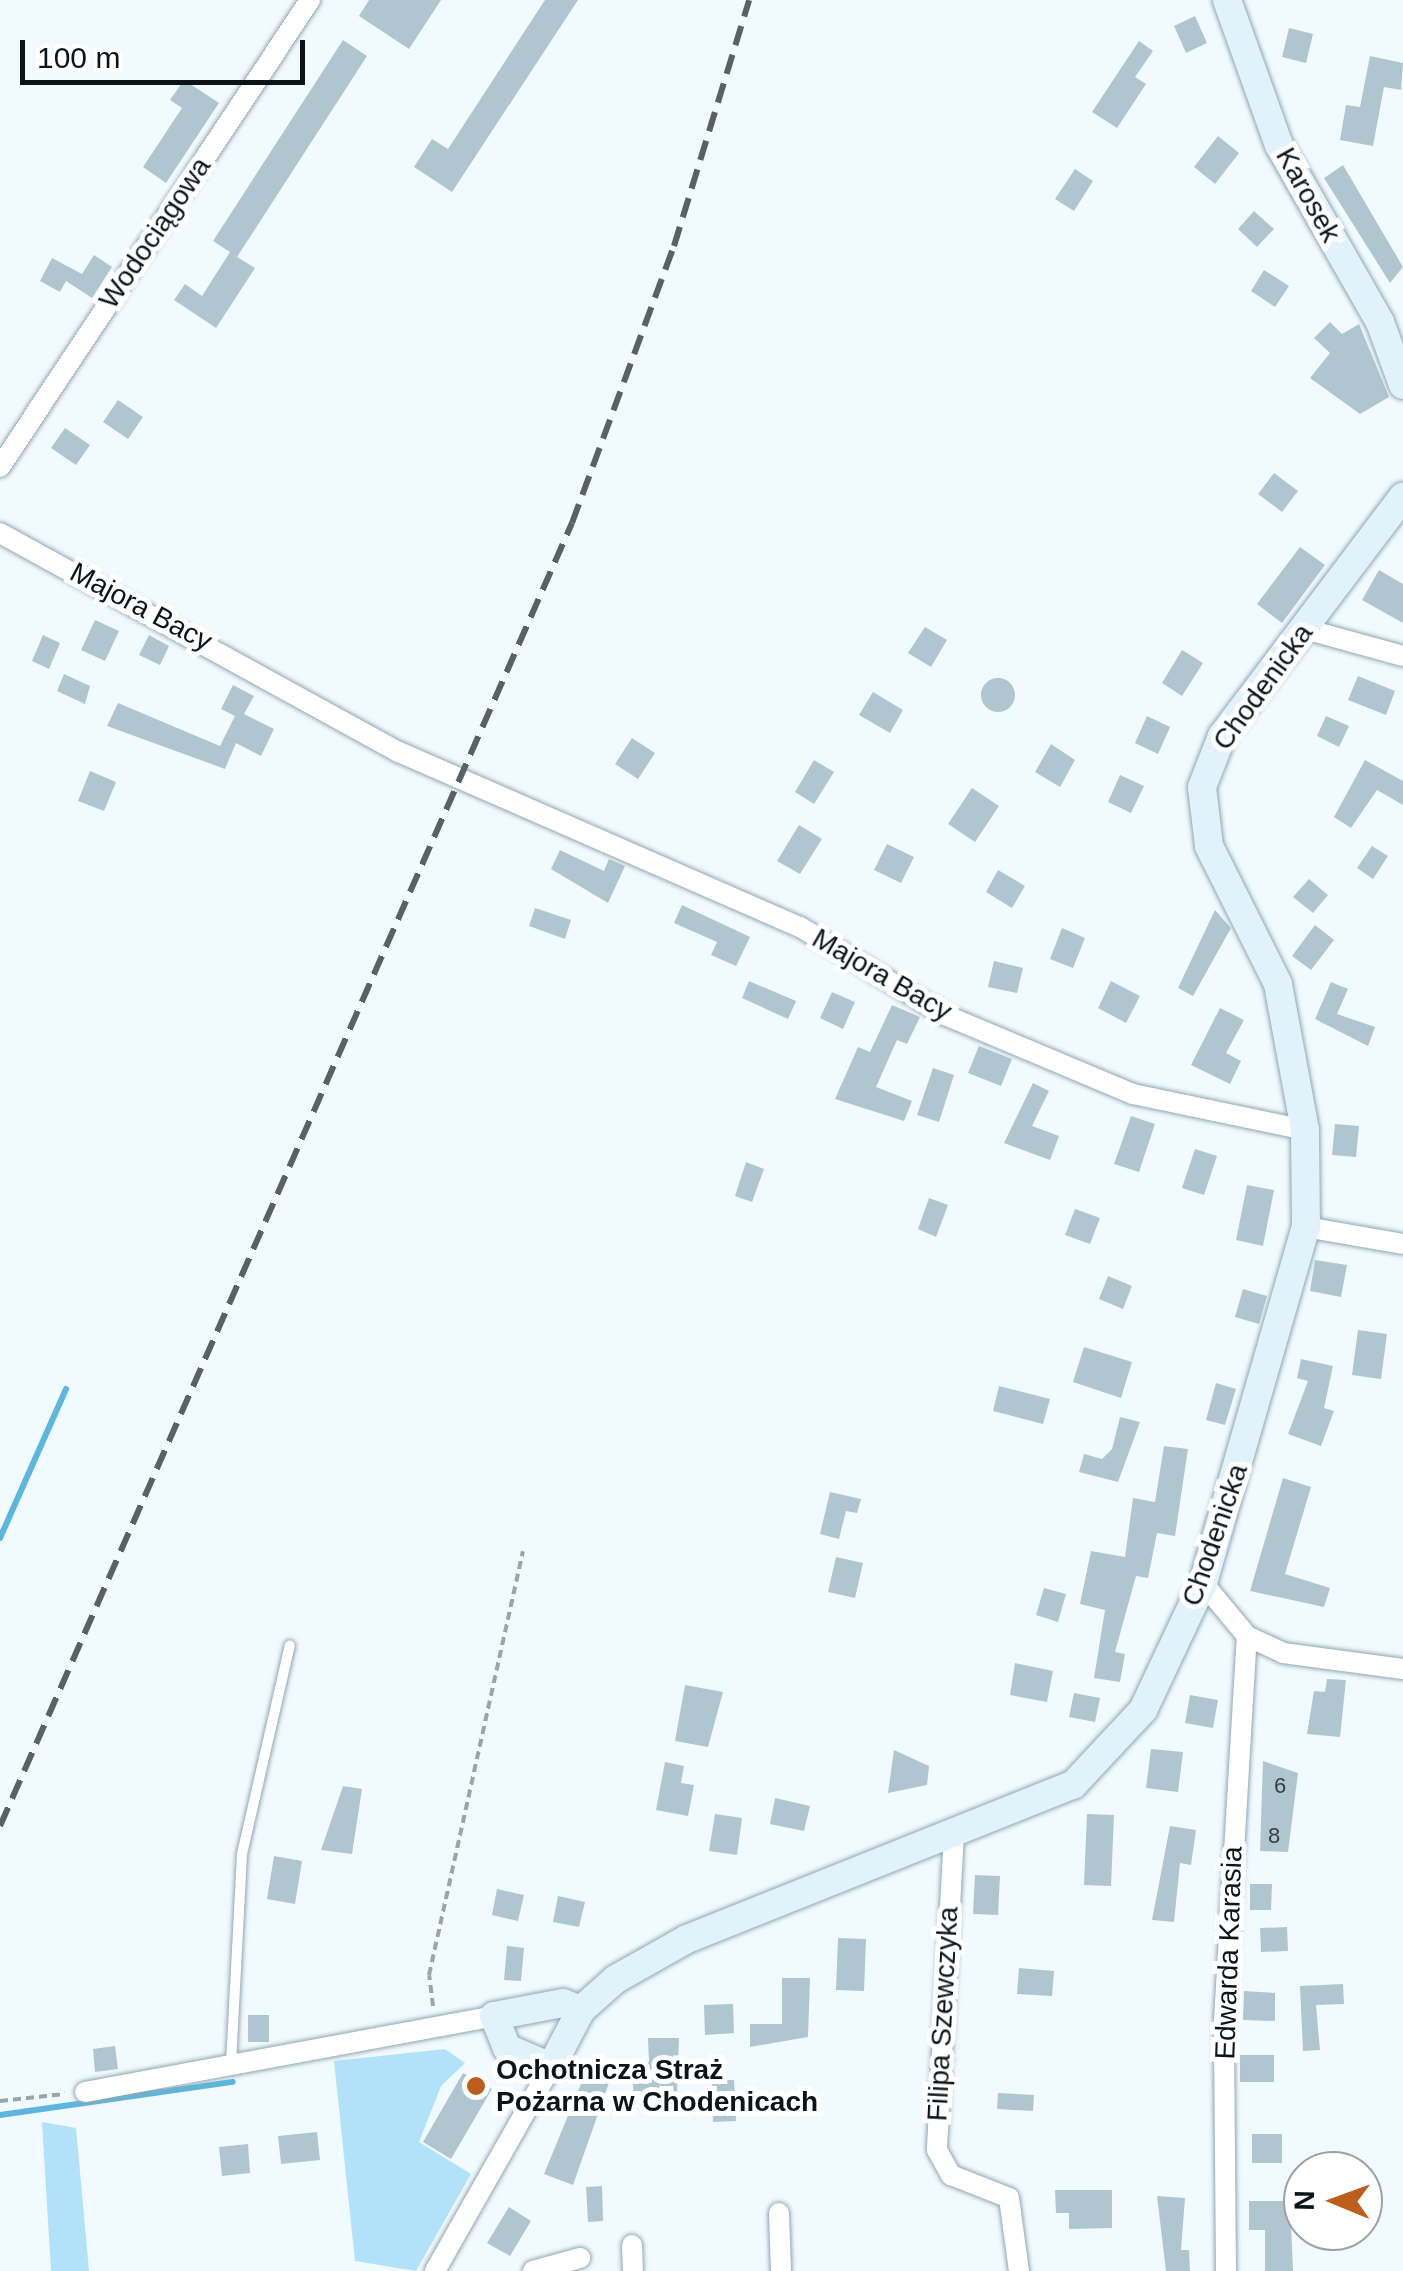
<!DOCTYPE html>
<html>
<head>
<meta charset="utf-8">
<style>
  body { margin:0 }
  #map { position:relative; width:1403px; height:2271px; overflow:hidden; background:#f1faff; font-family:Helvetica,sans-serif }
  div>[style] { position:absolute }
  .green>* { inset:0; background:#b1e2fa }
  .stream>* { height:6px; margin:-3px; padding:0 3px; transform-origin:3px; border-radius:3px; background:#5db6dd }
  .building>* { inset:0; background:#afc6d1 }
  .round { border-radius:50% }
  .path>* { height:4px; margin-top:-2px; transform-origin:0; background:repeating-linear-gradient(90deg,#9ca4a9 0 8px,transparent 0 13px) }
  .roads { filter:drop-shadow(0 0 2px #91a6b1) drop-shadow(0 0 2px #91a6b1) }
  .lane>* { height:10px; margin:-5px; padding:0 5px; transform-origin:5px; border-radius:5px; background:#fff }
  .street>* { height:20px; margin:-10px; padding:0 10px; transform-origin:10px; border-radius:10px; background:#fff }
  .secondary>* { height:28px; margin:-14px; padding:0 14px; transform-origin:14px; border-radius:14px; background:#e1f2fa }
  .rail>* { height:6px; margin-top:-3px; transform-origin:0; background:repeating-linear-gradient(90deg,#586165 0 20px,transparent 0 30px) }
  .dots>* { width:28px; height:28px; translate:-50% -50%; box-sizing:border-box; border:5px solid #fff; border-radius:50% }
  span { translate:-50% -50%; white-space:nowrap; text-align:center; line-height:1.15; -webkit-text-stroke:10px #fff; paint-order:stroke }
  .number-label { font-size:22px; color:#354046 }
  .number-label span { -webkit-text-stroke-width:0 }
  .street-label { font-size:28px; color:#0c1418 }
  .poi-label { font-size:28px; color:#0c1418; font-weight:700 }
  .left { translate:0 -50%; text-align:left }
  .north { position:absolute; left:1283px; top:2151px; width:100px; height:100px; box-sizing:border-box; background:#fff; border:2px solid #9ea1a3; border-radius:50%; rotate:271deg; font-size:28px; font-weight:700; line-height:40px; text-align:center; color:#0c1418 }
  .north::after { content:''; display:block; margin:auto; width:35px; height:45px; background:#be5e1d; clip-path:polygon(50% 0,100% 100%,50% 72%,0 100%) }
  .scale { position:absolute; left:20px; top:40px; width:285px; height:45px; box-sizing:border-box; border:5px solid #0c1418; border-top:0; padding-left:12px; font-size:30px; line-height:35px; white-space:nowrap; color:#0c1418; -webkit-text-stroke:8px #fff; paint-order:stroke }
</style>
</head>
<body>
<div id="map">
  <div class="green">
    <i style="clip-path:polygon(445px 2049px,465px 2063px,441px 2086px,419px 2142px,471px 2174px,416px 2271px,355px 2261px,334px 2061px)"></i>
    <i style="clip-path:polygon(42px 2122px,76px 2128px,89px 2271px,51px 2271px)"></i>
  </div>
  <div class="stream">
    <i style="left:0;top:1538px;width:163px;rotate:-66.1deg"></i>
    <i style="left:0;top:2115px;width:235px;rotate:-8.1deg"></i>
  </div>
  <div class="building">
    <i style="clip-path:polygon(369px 0,441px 0,409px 49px,359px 16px)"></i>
    <i style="clip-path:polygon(545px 0,578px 0,452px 192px,414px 167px,432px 139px,448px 149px)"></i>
    <i style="clip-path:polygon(1195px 16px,1207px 43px,1186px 53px,1174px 26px)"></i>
    <i style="clip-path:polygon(1289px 28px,1313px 34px,1306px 63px,1282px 57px)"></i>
    <i style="clip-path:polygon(343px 40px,367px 56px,237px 257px,255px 268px,216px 328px,174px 300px,185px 284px,202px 296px,230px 252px,213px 241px)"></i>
    <i style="clip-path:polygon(1139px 41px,1153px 51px,1135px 77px,1146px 84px,1117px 128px,1092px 112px)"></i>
    <i style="clip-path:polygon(1370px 56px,1403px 63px,1401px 90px,1384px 87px,1373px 146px,1340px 140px,1346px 105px,1360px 107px)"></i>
    <i style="clip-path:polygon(184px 80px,219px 103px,166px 183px,143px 167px,182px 108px,170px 100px)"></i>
    <i style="clip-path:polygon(1218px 136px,1239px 153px,1215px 184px,1194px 167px)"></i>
    <i style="clip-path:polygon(1343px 165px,1403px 267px,1390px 283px,1324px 178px)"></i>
    <i style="clip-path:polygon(1075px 169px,1093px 181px,1074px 211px,1055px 199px)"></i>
    <i style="clip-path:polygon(1254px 211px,1274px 229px,1257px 247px,1238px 229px)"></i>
    <i style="clip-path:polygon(94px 255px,112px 267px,92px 298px,66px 281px,60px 292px,40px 281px,52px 258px,82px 274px)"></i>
    <i style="clip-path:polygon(1264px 270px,1289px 286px,1275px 307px,1251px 291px)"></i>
    <i style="clip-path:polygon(1330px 322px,1342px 334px,1359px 324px,1389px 397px,1360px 414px,1310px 378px,1330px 353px,1314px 338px)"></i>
    <i style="clip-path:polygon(118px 400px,143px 417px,128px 439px,103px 422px)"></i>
    <i style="clip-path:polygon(65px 428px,90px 445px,76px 465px,51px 448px)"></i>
    <i style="clip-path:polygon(1274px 473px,1298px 491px,1282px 512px,1258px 494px)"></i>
    <i style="clip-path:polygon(1300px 547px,1325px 565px,1282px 623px,1257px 604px)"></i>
    <i style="clip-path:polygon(1379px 570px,1403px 584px,1403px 623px,1362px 600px)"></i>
    <i style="clip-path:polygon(95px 620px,119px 631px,105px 661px,81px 650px)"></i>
    <i style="clip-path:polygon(925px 627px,947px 640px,931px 667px,908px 653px)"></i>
    <i style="clip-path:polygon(43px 635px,60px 643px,49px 669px,32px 661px)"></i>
    <i style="clip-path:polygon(149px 635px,169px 646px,160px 665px,139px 655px)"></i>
    <i style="clip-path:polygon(1182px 650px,1203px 663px,1182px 696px,1162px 683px)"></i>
    <i style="clip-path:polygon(64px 674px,90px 686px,85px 704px,57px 691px)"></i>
    <i style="clip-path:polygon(1358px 676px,1395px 691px,1386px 715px,1348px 700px)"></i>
    <i class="round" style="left:981px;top:678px;width:34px;height:34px"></i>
    <i style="clip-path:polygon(233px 685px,254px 696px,244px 714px,274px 729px,261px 756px,236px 743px,225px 769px,107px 726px,118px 703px,220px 746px,235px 716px,221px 709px)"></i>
    <i style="clip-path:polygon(873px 692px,903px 710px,890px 733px,859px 715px)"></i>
    <i style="clip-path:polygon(1147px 716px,1170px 727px,1158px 754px,1135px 743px)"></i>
    <i style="clip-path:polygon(1326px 716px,1349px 726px,1339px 747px,1317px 736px)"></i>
    <i style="clip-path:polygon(632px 738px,655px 753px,638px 779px,615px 764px)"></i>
    <i style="clip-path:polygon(1051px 744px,1075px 760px,1060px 787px,1035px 772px)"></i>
    <i style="clip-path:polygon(814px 760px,834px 772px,814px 804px,795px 792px)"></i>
    <i style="clip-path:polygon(1365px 760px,1403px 781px,1403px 805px,1377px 790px,1351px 828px,1334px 817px)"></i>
    <i style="clip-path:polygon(90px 771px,116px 782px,104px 811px,78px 801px)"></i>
    <i style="clip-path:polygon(1120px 775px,1144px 786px,1131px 813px,1108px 802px)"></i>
    <i style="clip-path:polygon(972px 788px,999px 806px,975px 842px,948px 824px)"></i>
    <i style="clip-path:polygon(799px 825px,822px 839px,800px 874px,777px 861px)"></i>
    <i style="clip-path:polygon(887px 844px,914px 857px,901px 883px,874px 870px)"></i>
    <i style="clip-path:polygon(1372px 846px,1388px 856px,1373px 879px,1357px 868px)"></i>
    <i style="clip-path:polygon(560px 850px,604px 871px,609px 859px,625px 866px,608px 903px,551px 869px)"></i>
    <i style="clip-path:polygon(998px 870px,1025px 886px,1012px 908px,986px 892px)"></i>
    <i style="clip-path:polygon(1309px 879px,1328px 895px,1313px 913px,1293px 897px)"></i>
    <i style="clip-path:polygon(682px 905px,750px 937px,736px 966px,711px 955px,717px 942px,674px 923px)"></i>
    <i style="clip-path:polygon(535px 908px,571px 920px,565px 939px,529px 926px)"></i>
    <i style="clip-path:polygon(1215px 910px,1231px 928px,1193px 996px,1178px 988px)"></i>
    <i style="clip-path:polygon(1315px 925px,1334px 940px,1311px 970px,1292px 956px)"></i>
    <i style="clip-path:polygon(1062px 928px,1085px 938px,1073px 968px,1050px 959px)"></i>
    <i style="clip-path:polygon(994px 961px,1023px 968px,1017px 993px,988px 987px)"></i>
    <i style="clip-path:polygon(749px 981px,796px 1001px,788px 1019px,742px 998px)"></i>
    <i style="clip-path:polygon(1111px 981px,1140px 996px,1126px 1023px,1098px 1008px)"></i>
    <i style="clip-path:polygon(1331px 982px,1348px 989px,1337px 1014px,1375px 1027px,1368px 1046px,1315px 1019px)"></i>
    <i style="clip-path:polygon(832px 992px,855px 1002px,843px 1029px,820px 1018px)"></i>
    <i style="clip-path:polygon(892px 1005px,920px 1017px,907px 1044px,897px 1040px,876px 1087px,912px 1101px,904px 1121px,835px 1099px,858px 1047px,870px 1052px)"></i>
    <i style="clip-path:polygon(1220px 1008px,1244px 1020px,1226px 1053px,1241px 1061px,1230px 1084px,1191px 1065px)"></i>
    <i style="clip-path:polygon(979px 1046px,1012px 1059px,1001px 1086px,968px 1073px)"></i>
    <i style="clip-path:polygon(933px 1068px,954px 1075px,939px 1122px,917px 1115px)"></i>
    <i style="clip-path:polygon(1033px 1083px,1049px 1091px,1032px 1126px,1059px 1136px,1050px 1160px,1004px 1143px)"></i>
    <i style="clip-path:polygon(1131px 1116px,1155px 1124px,1139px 1172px,1114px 1164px)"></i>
    <i style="clip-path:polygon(1335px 1124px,1359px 1126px,1356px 1157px,1332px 1155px)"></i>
    <i style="clip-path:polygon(1195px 1149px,1217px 1156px,1204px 1195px,1182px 1188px)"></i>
    <i style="clip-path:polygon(746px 1162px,764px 1169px,752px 1202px,735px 1196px)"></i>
    <i style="clip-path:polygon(1247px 1185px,1274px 1190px,1263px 1246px,1236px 1240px)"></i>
    <i style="clip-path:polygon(929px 1198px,948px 1205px,936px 1237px,918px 1229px)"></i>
    <i style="clip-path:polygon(1075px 1209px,1100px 1218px,1090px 1244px,1065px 1235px)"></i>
    <i style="clip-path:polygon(1315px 1260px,1347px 1265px,1341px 1297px,1310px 1291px)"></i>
    <i style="clip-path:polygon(1108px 1276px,1132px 1286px,1123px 1309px,1099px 1299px)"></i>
    <i style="clip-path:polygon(1243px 1289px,1267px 1296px,1259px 1324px,1235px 1317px)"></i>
    <i style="clip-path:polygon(1358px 1330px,1387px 1334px,1381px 1379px,1352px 1375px)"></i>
    <i style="clip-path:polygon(1084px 1347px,1132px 1362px,1121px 1398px,1073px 1382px)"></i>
    <i style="clip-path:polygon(1301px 1359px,1333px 1366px,1324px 1408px,1334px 1411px,1321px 1446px,1288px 1434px,1308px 1381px,1297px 1378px)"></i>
    <i style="clip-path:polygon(1216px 1383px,1236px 1389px,1225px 1425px,1206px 1420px)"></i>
    <i style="clip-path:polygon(999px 1386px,1050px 1399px,1043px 1424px,993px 1411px)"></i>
    <i style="clip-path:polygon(1120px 1417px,1140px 1422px,1118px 1482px,1079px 1472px,1084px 1454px,1102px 1459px,1112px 1449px)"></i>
    <i style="clip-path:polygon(1164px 1446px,1188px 1449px,1175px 1536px,1157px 1533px,1148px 1578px,1136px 1576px,1115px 1652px,1125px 1654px,1120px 1682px,1094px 1678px,1105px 1610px,1080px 1604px,1091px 1551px,1125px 1557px,1133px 1498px,1155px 1502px)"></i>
    <i style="clip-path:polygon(1283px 1478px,1311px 1487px,1285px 1574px,1330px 1588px,1324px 1607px,1250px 1591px)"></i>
    <i style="clip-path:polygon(830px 1492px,861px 1499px,857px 1513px,846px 1511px,839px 1539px,820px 1534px)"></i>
    <i style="clip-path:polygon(836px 1557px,863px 1563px,855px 1598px,828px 1592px)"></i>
    <i style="clip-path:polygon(1044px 1588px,1066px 1594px,1058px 1622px,1036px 1615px)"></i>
    <i style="clip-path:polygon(1015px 1663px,1053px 1671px,1047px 1702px,1010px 1695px)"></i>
    <i style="clip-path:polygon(1327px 1679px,1346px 1680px,1340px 1737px,1307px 1734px,1314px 1691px,1325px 1692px)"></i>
    <i style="clip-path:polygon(685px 1685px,723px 1692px,708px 1747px,675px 1741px)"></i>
    <i style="clip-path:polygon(1074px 1693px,1100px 1698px,1095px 1722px,1069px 1717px)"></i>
    <i style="clip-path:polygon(1190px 1695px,1218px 1700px,1213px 1728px,1185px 1723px)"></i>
    <i style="clip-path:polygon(1151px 1749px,1183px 1752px,1178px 1792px,1146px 1788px)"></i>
    <i style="clip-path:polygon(894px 1750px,929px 1766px,927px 1785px,888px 1793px)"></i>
    <i style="clip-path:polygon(1263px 1761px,1298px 1773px,1288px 1852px,1260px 1851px)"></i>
    <i style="clip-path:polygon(665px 1762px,684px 1766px,681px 1783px,694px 1785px,688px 1816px,656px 1810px)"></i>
    <i style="clip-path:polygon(343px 1786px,362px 1789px,352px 1854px,321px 1850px)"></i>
    <i style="clip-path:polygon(775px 1798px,810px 1806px,804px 1831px,770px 1824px)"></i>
    <i style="clip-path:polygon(715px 1814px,742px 1818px,737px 1855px,709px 1851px)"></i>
    <i style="clip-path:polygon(1087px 1814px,1114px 1815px,1111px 1886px,1084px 1885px)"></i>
    <i style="clip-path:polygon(1170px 1826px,1196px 1830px,1191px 1865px,1180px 1863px,1174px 1922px,1152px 1920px)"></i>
    <i style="clip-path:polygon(274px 1856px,302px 1861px,295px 1904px,267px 1899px)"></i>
    <i style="clip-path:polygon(975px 1875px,1000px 1876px,998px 1915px,973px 1914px)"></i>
    <i style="clip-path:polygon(1250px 1884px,1272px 1884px,1271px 1910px,1250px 1910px)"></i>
    <i style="clip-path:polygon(497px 1889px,524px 1895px,518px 1921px,492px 1915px)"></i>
    <i style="clip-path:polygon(558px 1896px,585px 1902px,579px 1927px,553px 1922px)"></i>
    <i style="clip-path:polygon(1287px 1927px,1288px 1951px,1261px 1952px,1260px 1928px)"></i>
    <i style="clip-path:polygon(838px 1938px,866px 1939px,864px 1991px,836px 1990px)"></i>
    <i style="clip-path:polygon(507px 1946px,524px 1948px,521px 1981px,504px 1980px)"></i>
    <i style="clip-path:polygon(1019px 1968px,1054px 1971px,1052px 1996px,1017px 1994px)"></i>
    <i style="clip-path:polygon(782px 1978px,810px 1978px,808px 2037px,750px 2047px,750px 2024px,782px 2024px)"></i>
    <i style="clip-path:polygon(1343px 1984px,1344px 2004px,1316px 2005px,1320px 2050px,1303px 2051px,1300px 1986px)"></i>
    <i style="clip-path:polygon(1244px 1991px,1275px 1993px,1275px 2021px,1243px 2020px)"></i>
    <i style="clip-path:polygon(733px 2004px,734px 2033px,705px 2035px,704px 2005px)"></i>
    <i style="clip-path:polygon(248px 2015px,269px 2015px,269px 2042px,248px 2042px)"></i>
    <i style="clip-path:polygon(648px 2038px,679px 2038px,677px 2096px,633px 2097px,633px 2063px,649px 2062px)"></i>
    <i style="clip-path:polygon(115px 2046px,118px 2069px,95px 2072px,93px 2049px)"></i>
    <i style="clip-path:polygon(1240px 2055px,1274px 2055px,1274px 2082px,1240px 2082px)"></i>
    <i style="clip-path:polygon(588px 2067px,611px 2077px,573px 2185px,544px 2174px)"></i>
    <i style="clip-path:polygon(463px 2073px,492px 2089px,451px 2159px,423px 2142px)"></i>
    <i style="clip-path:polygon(712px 2080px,734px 2080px,736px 2121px,713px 2122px)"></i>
    <i style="clip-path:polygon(998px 2093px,1034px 2095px,1033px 2111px,997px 2109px)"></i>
    <i style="clip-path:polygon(317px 2132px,320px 2160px,281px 2164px,278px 2136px)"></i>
    <i style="clip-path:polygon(1252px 2134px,1282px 2134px,1282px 2163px,1252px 2163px)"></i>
    <i style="clip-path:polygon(248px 2144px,250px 2173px,222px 2176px,219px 2147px)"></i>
    <i style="clip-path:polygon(602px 2186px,603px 2221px,588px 2222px,586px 2187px)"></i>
    <i style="clip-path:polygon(1055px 2190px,1112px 2190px,1112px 2228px,1069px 2229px,1069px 2213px,1056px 2213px)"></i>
    <i style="clip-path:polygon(1157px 2196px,1185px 2198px,1181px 2250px,1189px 2250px,1190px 2271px,1166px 2271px)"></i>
    <i style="clip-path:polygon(1249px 2201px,1290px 2201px,1293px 2271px,1265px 2271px,1265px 2230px,1249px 2230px)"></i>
    <i style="clip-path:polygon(509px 2207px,531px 2221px,510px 2256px,487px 2243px)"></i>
  </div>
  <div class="path">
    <i style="left:433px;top:2006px;width:31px;rotate:-97deg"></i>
    <i style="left:429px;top:1975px;width:434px;rotate:-77.5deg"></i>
    <i style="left:0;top:2101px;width:65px;rotate:-6.1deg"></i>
  </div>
  <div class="roads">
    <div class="lane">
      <i style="left:231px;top:2064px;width:210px;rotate:-87deg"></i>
      <i style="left:242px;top:1854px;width:214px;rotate:-77.1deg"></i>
    </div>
    <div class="street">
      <i style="left:0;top:467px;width:561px;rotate:-56.42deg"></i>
      <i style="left:0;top:533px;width:455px;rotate:28.8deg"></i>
      <i style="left:399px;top:752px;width:438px;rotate:23.6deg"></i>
      <i style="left:800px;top:927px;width:170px;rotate:31.3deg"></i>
      <i style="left:945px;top:1015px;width:204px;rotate:22.8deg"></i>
      <i style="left:1133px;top:1094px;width:176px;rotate:11.8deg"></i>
      <i style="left:1305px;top:629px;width:102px;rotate:15.4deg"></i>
      <i style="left:1306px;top:1227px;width:98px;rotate:9.9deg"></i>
      <i style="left:1203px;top:1583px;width:69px;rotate:50.3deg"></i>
      <i style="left:1247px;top:1636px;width:40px;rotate:25deg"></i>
      <i style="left:1283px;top:1653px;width:121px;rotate:7.6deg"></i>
      <i style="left:954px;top:1833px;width:317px;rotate:93.1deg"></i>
      <i style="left:937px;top:2150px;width:29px;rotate:61deg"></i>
      <i style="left:951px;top:2175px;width:62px;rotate:21.6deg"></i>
      <i style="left:1009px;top:2198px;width:74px;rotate:82.2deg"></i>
      <i style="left:85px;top:2092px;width:416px;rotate:-10.5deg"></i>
      <i style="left:779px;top:2213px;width:58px;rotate:88deg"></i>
      <i style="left:632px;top:2245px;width:26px;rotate:88deg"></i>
      <i style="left:435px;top:2271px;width:235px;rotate:-60.4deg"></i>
      <i style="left:533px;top:2271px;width:49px;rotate:-15.5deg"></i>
      <i style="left:1226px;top:2271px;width:251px;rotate:-90.5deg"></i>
      <i style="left:1224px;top:2020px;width:385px;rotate:-86.6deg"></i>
    </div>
    <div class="secondary">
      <i style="left:1227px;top:0;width:154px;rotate:70.3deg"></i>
      <i style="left:1279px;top:145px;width:204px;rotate:60.3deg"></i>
      <i style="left:1380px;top:322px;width:67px;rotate:69.9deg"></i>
      <i style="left:581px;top:2010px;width:19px;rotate:-159deg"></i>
      <i style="left:563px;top:2003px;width:70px;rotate:169.3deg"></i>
      <i style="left:494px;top:2016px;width:35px;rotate:68deg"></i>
      <i style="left:507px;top:2048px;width:48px;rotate:23.4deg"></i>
      <i style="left:551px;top:2067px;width:64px;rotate:-62.2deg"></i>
      <i style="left:581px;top:2010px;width:47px;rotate:-41.5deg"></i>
      <i style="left:616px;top:1979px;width:81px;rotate:-29.4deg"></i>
      <i style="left:687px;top:1939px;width:416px;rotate:-21.8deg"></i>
      <i style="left:1073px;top:1785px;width:103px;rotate:-47deg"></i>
      <i style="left:1143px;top:1710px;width:140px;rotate:-64.7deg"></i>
      <i style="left:1203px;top:1583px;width:371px;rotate:-73.9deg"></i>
      <i style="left:1306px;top:1227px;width:97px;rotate:-90.6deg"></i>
      <i style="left:1305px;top:1130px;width:148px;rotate:-100.5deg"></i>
      <i style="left:1278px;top:984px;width:154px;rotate:-116.6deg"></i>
      <i style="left:1209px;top:846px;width:59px;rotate:-96.8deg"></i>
      <i style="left:1202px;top:787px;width:55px;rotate:-68.6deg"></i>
      <i style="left:1222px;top:736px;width:300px;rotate:-52.9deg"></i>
    </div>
  </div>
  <div class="rail">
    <i style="left:0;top:1826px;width:1423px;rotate:-66.3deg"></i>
    <i style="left:572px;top:523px;width:295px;rotate:-69.8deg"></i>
    <i style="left:674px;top:246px;width:257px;rotate:-73deg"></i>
  </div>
  <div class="dots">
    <i style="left:476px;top:2086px;background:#be5e1d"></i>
  </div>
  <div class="number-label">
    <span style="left:1280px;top:1786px">6</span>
    <span style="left:1274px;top:1836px">8</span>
  </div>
  <div class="street-label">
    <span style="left:1308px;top:195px;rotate:61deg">Karosek</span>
    <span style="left:155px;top:233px;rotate:-56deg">Wodociągowa</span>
    <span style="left:141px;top:607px;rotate:28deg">Majora Bacy</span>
    <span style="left:1263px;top:687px;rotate:-54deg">Chodenicka</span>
    <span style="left:882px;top:975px;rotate:30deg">Majora Bacy</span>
    <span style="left:1215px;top:1535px;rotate:-71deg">Chodenicka</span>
    <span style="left:1229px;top:1953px;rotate:-88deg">Edwarda Karasia</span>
    <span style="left:943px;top:2014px;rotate:-87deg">Filipa Szewczyka</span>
  </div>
  <div class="poi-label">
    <span class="left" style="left:496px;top:2086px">Ochotnicza Straż<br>Pożarna w Chodenicach</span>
  </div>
  <div class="north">N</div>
  <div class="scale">100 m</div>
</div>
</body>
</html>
